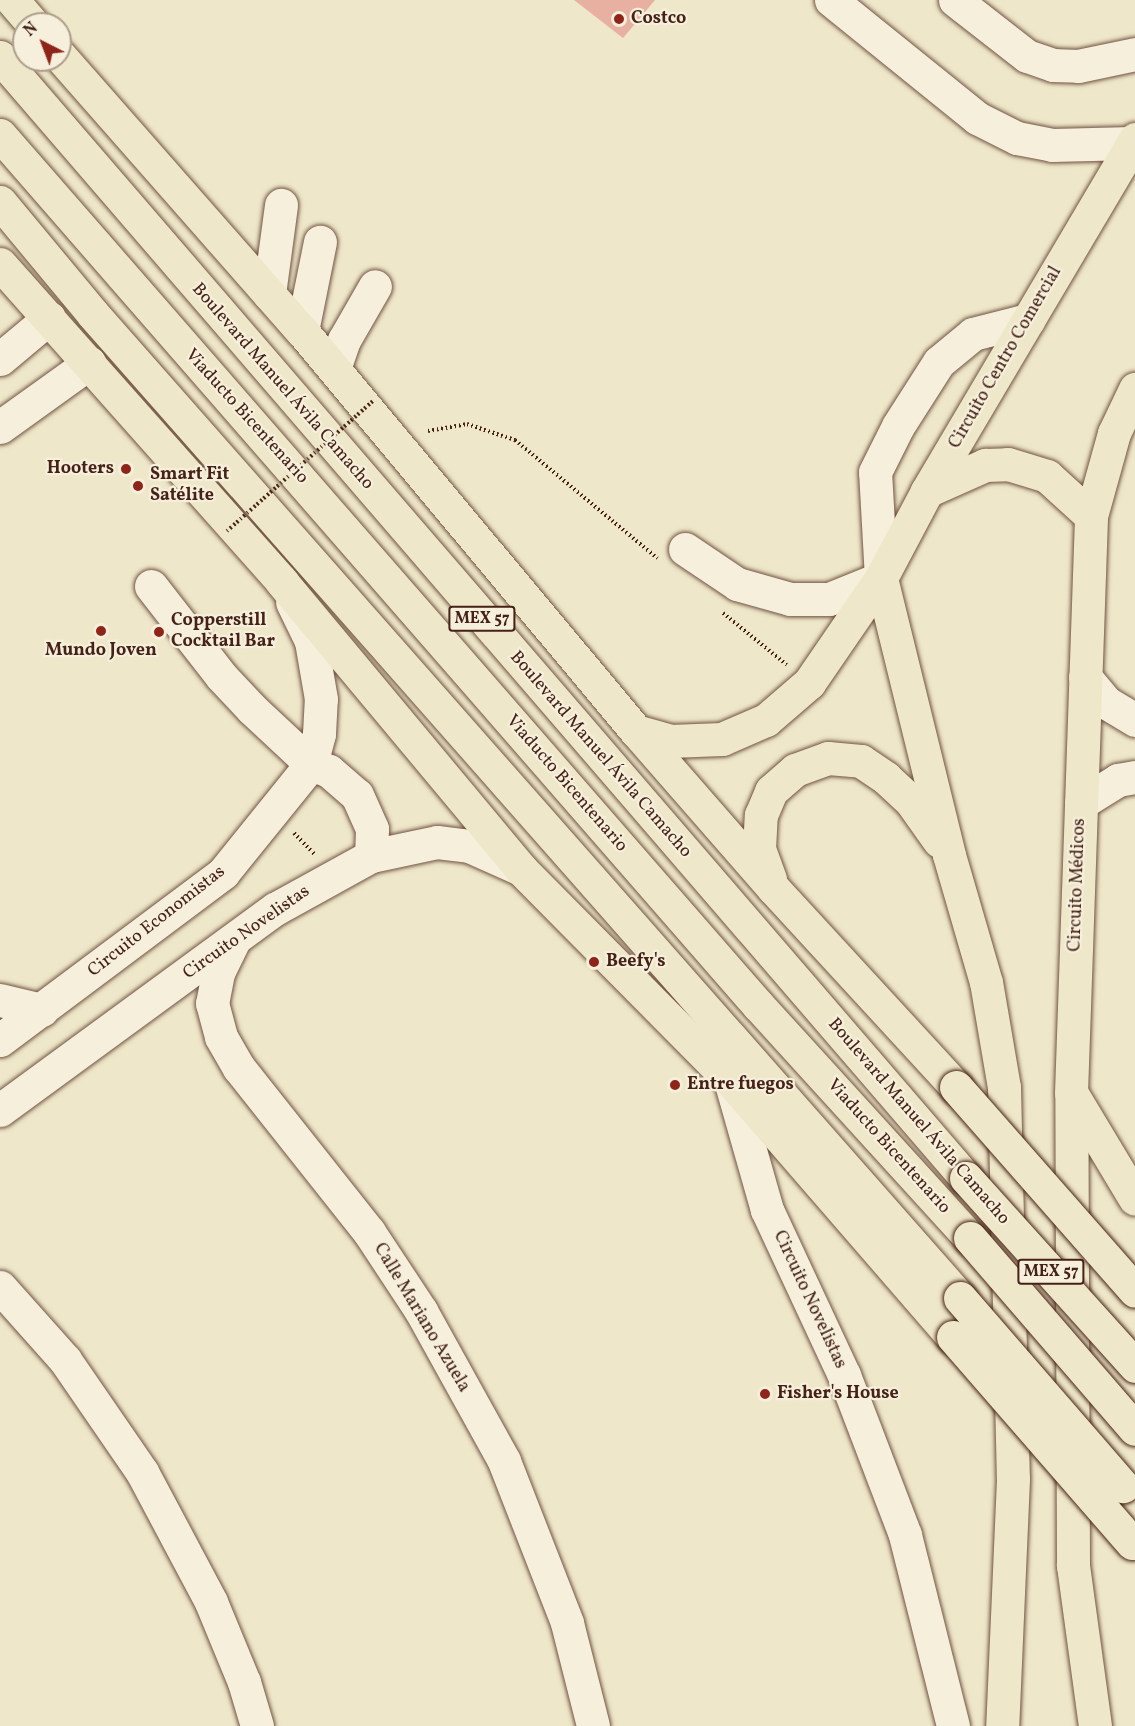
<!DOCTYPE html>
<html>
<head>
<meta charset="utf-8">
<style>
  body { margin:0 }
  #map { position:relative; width:1135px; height:1726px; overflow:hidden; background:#efe7c9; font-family:Vollkorn,serif }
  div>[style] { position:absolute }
  .building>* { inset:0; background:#e7b0a0 }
  .path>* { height:4px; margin-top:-2px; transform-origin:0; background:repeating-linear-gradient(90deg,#452215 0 1.5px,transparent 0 4.5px) }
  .roads { filter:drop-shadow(0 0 2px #705342) drop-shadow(0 0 2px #705342) }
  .minor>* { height:33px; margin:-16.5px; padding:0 16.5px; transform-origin:16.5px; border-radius:16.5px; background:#f5efdc }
  .major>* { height:33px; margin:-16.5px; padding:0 16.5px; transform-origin:16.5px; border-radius:16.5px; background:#efe7c9 }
  .highway>* { height:33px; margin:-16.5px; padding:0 16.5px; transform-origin:16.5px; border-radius:16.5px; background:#efe7c9 }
  .path-bridge>* { height:4px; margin-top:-2px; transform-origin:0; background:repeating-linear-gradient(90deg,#452215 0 1.5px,transparent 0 4.5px) }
  .bridges { filter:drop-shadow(0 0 2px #452215) drop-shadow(0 0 2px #452215) }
  .major-bridge>* { height:33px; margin:-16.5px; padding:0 16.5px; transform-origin:16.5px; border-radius:16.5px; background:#efe7c9 }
  .highway-bridge>* { height:33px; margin:-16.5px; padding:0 16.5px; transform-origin:16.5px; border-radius:16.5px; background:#efe7c9 }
  .dots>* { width:16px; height:16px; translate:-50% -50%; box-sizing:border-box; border:3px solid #f5efdc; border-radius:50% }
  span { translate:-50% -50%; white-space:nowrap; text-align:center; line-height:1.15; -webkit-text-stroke:4.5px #f5efdc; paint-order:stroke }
  .shield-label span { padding:2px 4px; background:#f5efdc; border:2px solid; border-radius:4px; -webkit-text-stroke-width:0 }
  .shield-label { font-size:16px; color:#452215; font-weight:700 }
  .poi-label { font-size:18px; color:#452215; font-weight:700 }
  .left { translate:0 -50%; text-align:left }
  .right { translate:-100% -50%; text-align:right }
  .street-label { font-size:18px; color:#452215 }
  .north { position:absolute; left:12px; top:12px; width:60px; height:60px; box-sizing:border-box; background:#f5efdc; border:2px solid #af9d8c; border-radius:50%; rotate:318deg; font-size:16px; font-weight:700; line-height:24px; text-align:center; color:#452215 }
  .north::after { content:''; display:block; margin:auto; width:21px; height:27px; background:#8f2418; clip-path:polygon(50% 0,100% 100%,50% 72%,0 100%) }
</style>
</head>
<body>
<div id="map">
  <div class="building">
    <i style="clip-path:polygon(574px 0,655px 0,623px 38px)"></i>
  </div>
  <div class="path">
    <i style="left:428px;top:431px;width:40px;rotate:-10deg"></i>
    <i style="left:467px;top:424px;width:51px;rotate:18.4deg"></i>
    <i style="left:515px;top:440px;width:185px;rotate:39.7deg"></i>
    <i style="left:723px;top:613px;width:82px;rotate:39.1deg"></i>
    <i style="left:294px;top:833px;width:29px;rotate:46deg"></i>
  </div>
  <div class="roads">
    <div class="minor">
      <i style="left:831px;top:0;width:188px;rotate:38.9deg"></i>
      <i style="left:977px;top:118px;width:45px;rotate:26.6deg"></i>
      <i style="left:1017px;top:138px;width:36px;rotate:11deg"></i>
      <i style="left:1052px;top:145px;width:80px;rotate:-1.4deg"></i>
      <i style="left:955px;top:0;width:91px;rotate:37.9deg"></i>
      <i style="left:1027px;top:56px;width:28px;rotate:19deg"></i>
      <i style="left:1053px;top:65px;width:25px;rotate:2deg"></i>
      <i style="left:1078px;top:66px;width:58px;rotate:-11.9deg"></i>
      <i style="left:269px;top:294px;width:90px;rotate:-82.3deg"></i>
      <i style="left:302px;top:331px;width:91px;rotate:-78.6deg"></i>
      <i style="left:0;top:359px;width:64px;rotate:-39.9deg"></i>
      <i style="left:334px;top:369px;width:31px;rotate:-71deg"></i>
      <i style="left:344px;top:340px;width:62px;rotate:-60.1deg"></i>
      <i style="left:0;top:427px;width:110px;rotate:-35.7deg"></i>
      <i style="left:685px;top:549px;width:63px;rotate:33.9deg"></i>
      <i style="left:737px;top:584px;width:55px;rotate:15.8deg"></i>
      <i style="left:790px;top:599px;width:39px"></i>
      <i style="left:829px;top:599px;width:56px;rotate:-22deg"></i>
      <i style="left:881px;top:578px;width:106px;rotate:-93.2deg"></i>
      <i style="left:875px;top:472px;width:51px;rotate:-63.4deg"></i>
      <i style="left:898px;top:426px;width:76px;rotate:-57.4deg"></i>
      <i style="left:939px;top:362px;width:44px;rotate:-39.5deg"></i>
      <i style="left:973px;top:334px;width:57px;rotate:-14.3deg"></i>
      <i style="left:151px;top:586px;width:114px;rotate:52.1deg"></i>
      <i style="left:221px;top:676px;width:45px;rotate:46.8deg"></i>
      <i style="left:252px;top:709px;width:81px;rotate:43deg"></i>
      <i style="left:311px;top:764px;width:19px;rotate:21deg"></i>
      <i style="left:329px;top:771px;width:37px;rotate:41deg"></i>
      <i style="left:357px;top:795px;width:37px;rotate:66deg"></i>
      <i style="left:372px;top:829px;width:27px;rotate:92deg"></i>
      <i style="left:1085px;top:677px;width:34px;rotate:50deg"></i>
      <i style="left:1107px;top:703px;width:33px;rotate:31deg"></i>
      <i style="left:1081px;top:803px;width:44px;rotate:-31.9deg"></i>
      <i style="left:1118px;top:780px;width:17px;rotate:-10deg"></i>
      <i style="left:233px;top:942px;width:34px;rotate:116deg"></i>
      <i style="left:218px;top:973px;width:31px;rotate:101deg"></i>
      <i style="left:212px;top:1003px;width:35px;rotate:75deg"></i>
      <i style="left:221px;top:1037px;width:36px;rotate:60deg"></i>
      <i style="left:239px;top:1068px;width:209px;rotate:51.6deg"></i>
      <i style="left:369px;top:1232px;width:95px;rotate:56.6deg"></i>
      <i style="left:421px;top:1311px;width:171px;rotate:61deg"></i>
      <i style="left:504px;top:1461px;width:174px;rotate:68.7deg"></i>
      <i style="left:567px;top:1623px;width:106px;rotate:75.8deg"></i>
      <i style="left:0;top:1000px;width:43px;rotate:13.4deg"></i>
      <i style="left:0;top:1040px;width:279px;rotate:-36.8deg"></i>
      <i style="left:223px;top:873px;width:140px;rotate:-51.1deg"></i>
      <i style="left:311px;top:764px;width:31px;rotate:-75deg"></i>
      <i style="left:319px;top:734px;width:35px;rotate:-87deg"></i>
      <i style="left:321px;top:699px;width:59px;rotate:-99.8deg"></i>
      <i style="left:311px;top:641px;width:43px;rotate:-116deg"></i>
      <i style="left:730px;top:1080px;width:135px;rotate:74.1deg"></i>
      <i style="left:767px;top:1210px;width:182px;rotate:65deg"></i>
      <i style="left:844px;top:1375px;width:171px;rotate:69.1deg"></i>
      <i style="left:905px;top:1535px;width:197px;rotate:75.9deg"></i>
      <i style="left:0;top:1110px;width:341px;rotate:-36.2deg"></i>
      <i style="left:275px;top:909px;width:110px;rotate:-28.9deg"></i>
      <i style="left:371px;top:856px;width:67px;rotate:-12deg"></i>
      <i style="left:437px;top:842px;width:32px;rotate:7deg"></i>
      <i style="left:469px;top:846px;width:57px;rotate:23.9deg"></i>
      <i style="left:0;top:1287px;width:98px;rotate:48.3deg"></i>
      <i style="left:65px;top:1360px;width:136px;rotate:55.5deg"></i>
      <i style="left:142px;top:1472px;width:147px;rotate:62deg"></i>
      <i style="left:211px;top:1602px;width:87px;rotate:67.6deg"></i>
      <i style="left:244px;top:1682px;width:46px;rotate:73.5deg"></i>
    </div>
    <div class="major">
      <i style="left:12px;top:0;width:32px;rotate:49deg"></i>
      <i style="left:60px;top:56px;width:366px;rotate:48.7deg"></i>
      <i style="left:302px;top:331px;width:521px;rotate:50.14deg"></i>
      <i style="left:636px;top:731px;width:210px;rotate:48.9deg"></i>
      <i style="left:774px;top:889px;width:269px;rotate:47.4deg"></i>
      <i style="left:0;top:264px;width:425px;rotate:48.4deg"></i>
      <i style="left:282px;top:582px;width:373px;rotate:50.2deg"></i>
      <i style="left:521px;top:869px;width:297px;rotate:45.3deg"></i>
      <i style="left:730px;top:1080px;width:340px;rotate:49.1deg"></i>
      <i style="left:927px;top:491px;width:64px;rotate:-24.1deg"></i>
      <i style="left:985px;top:465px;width:23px;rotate:-2deg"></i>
      <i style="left:1008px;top:464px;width:41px;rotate:17.1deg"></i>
      <i style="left:1047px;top:476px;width:59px;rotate:42.3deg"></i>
      <i style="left:881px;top:578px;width:285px;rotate:76.2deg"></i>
      <i style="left:949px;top:855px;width:132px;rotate:73.8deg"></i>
      <i style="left:986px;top:982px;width:107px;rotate:80.3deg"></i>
      <i style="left:1004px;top:1087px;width:392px;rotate:88.7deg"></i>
      <i style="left:1013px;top:1479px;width:247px;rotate:92.5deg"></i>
      <i style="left:636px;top:731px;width:35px;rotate:16deg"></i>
      <i style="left:670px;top:741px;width:52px;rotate:-2.2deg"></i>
      <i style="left:722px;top:739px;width:48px;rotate:-23.4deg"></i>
      <i style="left:766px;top:720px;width:57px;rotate:-40.7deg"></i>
      <i style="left:809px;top:683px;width:127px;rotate:-55.6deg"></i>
      <i style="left:881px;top:578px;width:98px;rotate:-62.1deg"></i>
      <i style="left:927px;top:491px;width:409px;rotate:-59.4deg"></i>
      <i style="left:770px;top:879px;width:32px;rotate:-110deg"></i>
      <i style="left:759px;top:849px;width:34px;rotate:-87deg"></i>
      <i style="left:761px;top:815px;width:26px;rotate:-67deg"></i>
      <i style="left:771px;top:791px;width:32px;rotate:-41deg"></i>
      <i style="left:795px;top:770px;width:35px;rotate:-20deg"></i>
      <i style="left:828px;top:758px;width:33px;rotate:5deg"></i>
      <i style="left:861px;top:761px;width:30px;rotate:34deg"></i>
      <i style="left:886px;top:778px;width:33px;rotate:43deg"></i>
      <i style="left:910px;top:800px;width:50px;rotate:54.7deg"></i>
      <i style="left:1072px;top:1094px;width:122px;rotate:59deg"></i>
      <i style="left:1095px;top:1726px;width:162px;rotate:-97.8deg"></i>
      <i style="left:1073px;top:1566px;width:473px;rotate:-90.2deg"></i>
      <i style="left:1071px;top:1093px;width:577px;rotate:-88.01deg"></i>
      <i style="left:1091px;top:516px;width:86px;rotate:-74.5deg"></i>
      <i style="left:1114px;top:433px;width:49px;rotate:-64.5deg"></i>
    </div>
    <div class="highway">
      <i style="left:0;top:57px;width:1480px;rotate:49.25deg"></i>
      <i style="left:0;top:135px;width:1154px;rotate:48.94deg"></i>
      <i style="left:758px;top:1005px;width:315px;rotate:47.7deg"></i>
      <i style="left:0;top:202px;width:144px;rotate:50.3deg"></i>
      <i style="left:92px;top:313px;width:1313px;rotate:48.61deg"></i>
    </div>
  </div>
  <div class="path-bridge">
    <i style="left:227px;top:531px;width:198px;rotate:-41.7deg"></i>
  </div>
  <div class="bridges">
    <div class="major-bridge">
      <i style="left:956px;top:1087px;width:271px;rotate:48.7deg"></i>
      <i style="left:953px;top:1337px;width:273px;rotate:49deg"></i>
    </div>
    <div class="highway-bridge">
      <i style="left:966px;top:1178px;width:253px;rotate:48deg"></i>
      <i style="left:970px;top:1238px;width:252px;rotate:49.2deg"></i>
      <i style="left:960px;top:1298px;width:249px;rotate:49.1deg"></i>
    </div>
  </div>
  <div class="dots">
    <i style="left:619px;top:19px;background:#8f2418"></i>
    <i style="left:126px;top:469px;background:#8f2418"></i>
    <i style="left:138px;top:486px;background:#8f2418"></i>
    <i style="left:101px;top:631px;background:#8f2418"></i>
    <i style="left:159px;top:632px;background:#8f2418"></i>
    <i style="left:594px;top:962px;background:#8f2418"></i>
    <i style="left:675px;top:1085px;background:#8f2418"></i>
    <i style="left:765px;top:1394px;background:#8f2418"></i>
  </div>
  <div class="shield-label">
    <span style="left:482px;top:619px">MEX 57</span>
    <span style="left:1051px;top:1272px">MEX 57</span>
  </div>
  <div class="poi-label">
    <span class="left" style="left:631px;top:19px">Costco</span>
    <span class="right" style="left:114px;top:469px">Hooters</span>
    <span class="left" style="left:150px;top:486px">Smart Fit<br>Satélite</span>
    <span class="left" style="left:171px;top:632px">Copperstill<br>Cocktail Bar</span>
    <span style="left:101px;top:651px">Mundo Joven</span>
    <span class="left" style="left:606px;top:962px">Beefy's</span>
    <span class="left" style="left:687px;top:1085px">Entre fuegos</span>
    <span class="left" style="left:777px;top:1394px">Fisher's House</span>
  </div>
  <div class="street-label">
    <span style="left:1006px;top:358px;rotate:-60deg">Circuito Centro Comercial</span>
    <span style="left:282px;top:387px;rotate:49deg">Boulevard Manuel Ávila Camacho</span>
    <span style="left:246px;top:417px;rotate:48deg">Viaducto Bicentenario</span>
    <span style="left:600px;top:755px;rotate:49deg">Boulevard Manuel Ávila Camacho</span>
    <span style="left:566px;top:784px;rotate:49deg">Viaducto Bicentenario</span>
    <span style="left:1078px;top:885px;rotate:-88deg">Circuito Médicos</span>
    <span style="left:157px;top:922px;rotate:-38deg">Circuito Economistas</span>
    <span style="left:247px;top:933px;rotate:-35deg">Circuito Novelistas</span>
    <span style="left:918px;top:1122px;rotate:49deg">Boulevard Manuel Ávila Camacho</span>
    <span style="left:888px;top:1147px;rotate:48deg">Viaducto Bicentenario</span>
    <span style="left:809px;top:1300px;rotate:65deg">Circuito Novelistas</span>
    <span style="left:421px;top:1318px;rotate:59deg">Calle Mariano Azuela</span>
  </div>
  <div class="north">N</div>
</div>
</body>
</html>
